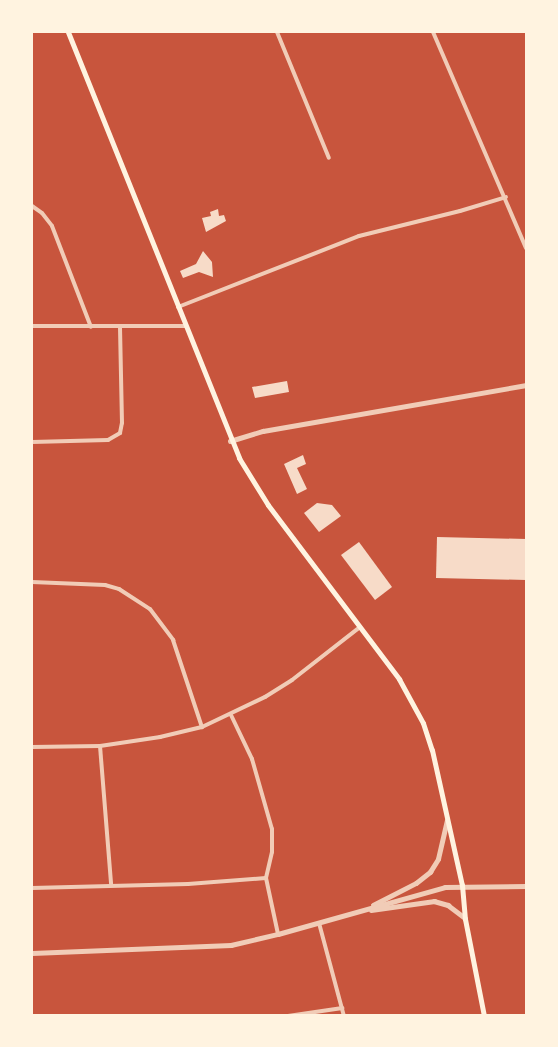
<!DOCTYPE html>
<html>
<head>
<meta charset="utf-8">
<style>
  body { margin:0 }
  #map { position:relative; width:558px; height:1047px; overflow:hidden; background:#c8553d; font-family:Commissioner,sans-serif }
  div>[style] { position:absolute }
  .building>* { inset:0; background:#f7dbc8 }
  .minor>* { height:4px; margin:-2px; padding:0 2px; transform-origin:2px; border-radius:2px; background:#f1ccb7 }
  .tertiary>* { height:4.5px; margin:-2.25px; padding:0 2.25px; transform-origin:2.25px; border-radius:2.25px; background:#f1ccb7 }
  .secondary>* { height:5px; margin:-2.5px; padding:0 2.5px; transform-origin:2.5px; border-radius:2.5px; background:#fff3e0 }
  span { translate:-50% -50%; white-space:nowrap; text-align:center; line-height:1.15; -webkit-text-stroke:4.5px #fff3e0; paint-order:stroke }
  .frame { position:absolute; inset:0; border:33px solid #fff3e0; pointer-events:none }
</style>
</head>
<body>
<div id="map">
  <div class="building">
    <i style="clip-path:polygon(218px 209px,219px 216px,224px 215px,226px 221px,206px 232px,202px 218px,211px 216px,210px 212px)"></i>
    <i style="clip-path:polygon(203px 251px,212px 262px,213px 277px,199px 272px,183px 278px,180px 271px,196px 264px)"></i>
    <i style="clip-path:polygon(287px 381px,289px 392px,255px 398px,252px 387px)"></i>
    <i style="clip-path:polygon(303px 455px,306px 464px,297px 468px,307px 489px,297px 494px,284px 464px)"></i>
    <i style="clip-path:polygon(317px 503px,332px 505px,341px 516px,319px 532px,304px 513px)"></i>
    <i style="clip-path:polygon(437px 537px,526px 539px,526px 580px,436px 578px)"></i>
    <i style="clip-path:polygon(359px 542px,392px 587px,375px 600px,341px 555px)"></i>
  </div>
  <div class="minor">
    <i style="left:277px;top:32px;width:136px;rotate:67.6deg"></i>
    <i style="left:433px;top:32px;width:235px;rotate:66.7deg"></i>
    <i style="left:32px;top:206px;width:12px;rotate:35deg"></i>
    <i style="left:42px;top:213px;width:16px;rotate:52deg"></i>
    <i style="left:52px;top:226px;width:108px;rotate:68.9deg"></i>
    <i style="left:178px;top:307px;width:194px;rotate:-21.4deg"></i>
    <i style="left:359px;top:236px;width:104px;rotate:-13.9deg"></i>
    <i style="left:460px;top:211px;width:48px;rotate:-16.9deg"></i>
    <i style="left:32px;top:326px;width:153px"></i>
    <i style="left:32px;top:442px;width:76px;rotate:-1.5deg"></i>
    <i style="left:108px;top:440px;width:14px;rotate:-30deg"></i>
    <i style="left:120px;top:433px;width:10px;rotate:-79deg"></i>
    <i style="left:122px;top:423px;width:96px;rotate:-91.2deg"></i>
    <i style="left:32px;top:582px;width:73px;rotate:2.4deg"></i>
    <i style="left:105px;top:585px;width:15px;rotate:16deg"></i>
    <i style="left:119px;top:589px;width:37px;rotate:33deg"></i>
    <i style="left:150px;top:609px;width:39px;rotate:53deg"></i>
    <i style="left:173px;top:640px;width:92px;rotate:71.6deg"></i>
    <i style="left:231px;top:715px;width:49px;rotate:64.5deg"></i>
    <i style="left:252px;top:759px;width:73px;rotate:74.1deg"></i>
    <i style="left:272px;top:829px;width:23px;rotate:90deg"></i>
    <i style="left:272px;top:852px;width:27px;rotate:103deg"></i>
    <i style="left:266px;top:878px;width:57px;rotate:77.9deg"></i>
    <i style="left:100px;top:746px;width:138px;rotate:85.4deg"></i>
    <i style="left:32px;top:747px;width:68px;rotate:-0.8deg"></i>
    <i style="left:100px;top:746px;width:61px;rotate:-8.5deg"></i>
    <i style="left:160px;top:737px;width:43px;rotate:-13.4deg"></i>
    <i style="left:202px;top:727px;width:70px;rotate:-25.5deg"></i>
    <i style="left:265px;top:697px;width:32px;rotate:-32deg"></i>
    <i style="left:292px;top:680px;width:86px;rotate:-37.9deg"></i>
    <i style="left:32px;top:888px;width:156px;rotate:-1.5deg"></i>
    <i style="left:188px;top:884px;width:78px;rotate:-4.4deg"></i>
    <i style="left:319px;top:923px;width:96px;rotate:75deg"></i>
    <i style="left:288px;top:1016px;width:55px;rotate:-8.4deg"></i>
  </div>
  <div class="tertiary">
    <i style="left:230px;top:441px;width:34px;rotate:-17deg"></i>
    <i style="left:263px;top:431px;width:267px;rotate:-9.9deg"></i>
    <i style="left:373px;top:905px;width:48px;rotate:-27.1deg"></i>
    <i style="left:416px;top:883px;width:18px;rotate:-38deg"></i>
    <i style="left:430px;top:872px;width:15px;rotate:-58deg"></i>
    <i style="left:438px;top:859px;width:39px;rotate:-77deg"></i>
    <i style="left:371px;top:910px;width:64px;rotate:-8.1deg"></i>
    <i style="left:434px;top:901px;width:15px;rotate:16deg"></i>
    <i style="left:448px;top:905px;width:21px;rotate:37deg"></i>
    <i style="left:32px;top:953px;width:199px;rotate:-2.3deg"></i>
    <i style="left:231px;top:945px;width:48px;rotate:-13.2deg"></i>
    <i style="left:278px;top:934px;width:173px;rotate:-15.7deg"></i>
    <i style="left:445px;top:887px;width:81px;rotate:-0.7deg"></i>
  </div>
  <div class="secondary">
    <i style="left:68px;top:32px;width:459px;rotate:68.1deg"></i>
    <i style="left:239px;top:458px;width:55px;rotate:58.3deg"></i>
    <i style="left:268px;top:505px;width:218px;rotate:53deg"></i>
    <i style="left:399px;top:679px;width:50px;rotate:61.4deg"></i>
    <i style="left:423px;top:723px;width:28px;rotate:72deg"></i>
    <i style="left:432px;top:750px;width:138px;rotate:77.5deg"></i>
    <i style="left:462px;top:885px;width:34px;rotate:85deg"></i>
    <i style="left:465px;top:919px;width:99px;rotate:78.9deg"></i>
  </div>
  <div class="frame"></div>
</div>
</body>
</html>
